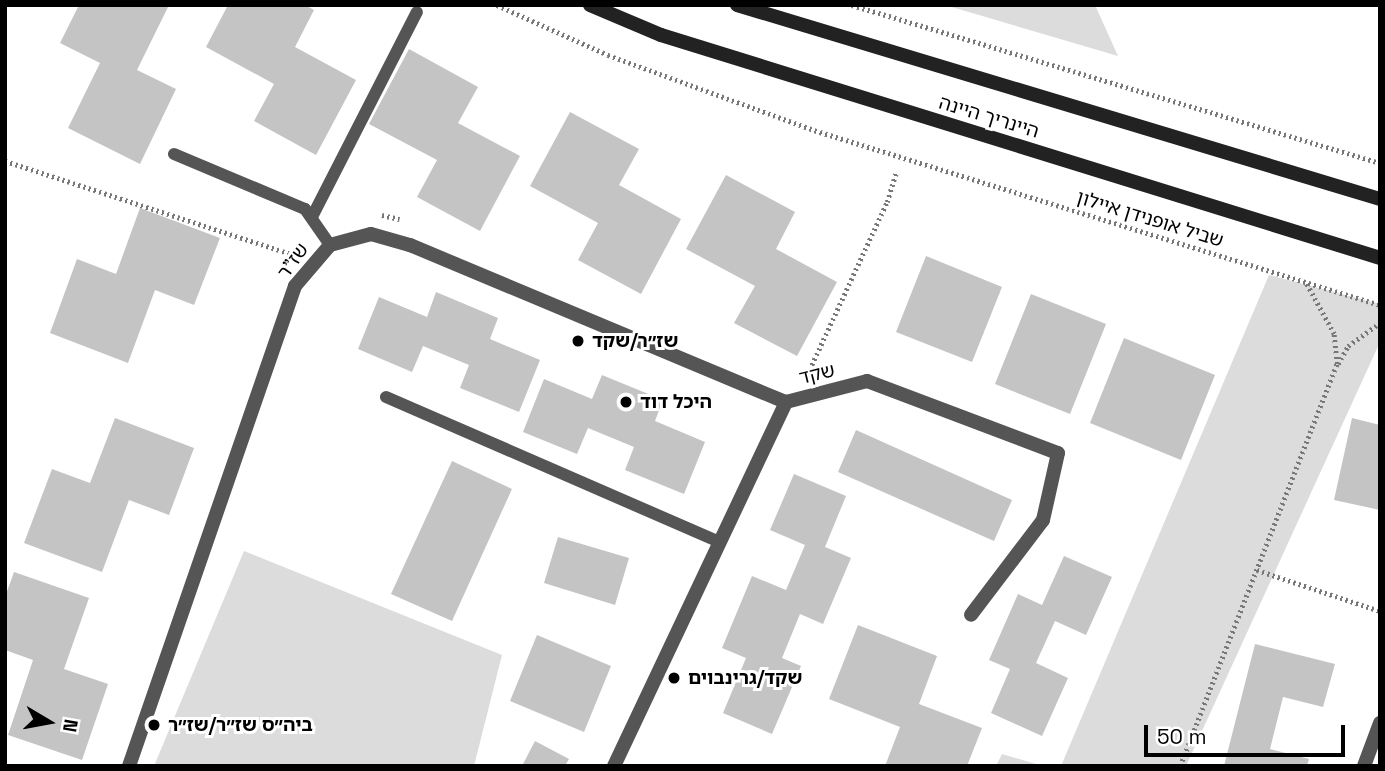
<!DOCTYPE html>
<html>
<head>
<meta charset="utf-8">
<style>
  body { margin:0 }
  #map { position:relative; width:1385px; height:771px; overflow:hidden; background:#fff; font-family:"Space Grotesk","Noto Sans Hebrew",sans-serif }
  div>[style] { position:absolute }
  .green>* { inset:0; background:#dcdcdc }
  .building>* { inset:0; background:#c4c4c4 }
  .path>* { height:4.5px; margin-top:-2.25px; transform-origin:0; background:repeating-linear-gradient(90deg,#777 0 2px,transparent 0 5.5px) }
  .lane>* { height:12px; margin:-6px; padding:0 6px; transform-origin:6px; border-radius:6px; background:#555 }
  .street>* { height:14px; margin:-7px; padding:0 7px; transform-origin:7px; border-radius:7px; background:#555 }
  .secondary>* { height:14px; margin:-7px; padding:0 7px; transform-origin:7px; border-radius:7px; background:#222 }
  .dots>* { width:19px; height:19px; translate:-50% -50%; box-sizing:border-box; border:4px solid #fff; border-radius:50% }
  span { translate:-50% -50%; white-space:nowrap; text-align:center; line-height:1.15; -webkit-text-stroke:6px #fff; paint-order:stroke }
  .street-label { font-size:19px; color:#000 }
  .poi-label { font-size:19px; color:#000; font-weight:700 }
  .left { translate:0 -50%; text-align:left }
  .frame { position:absolute; inset:0; border:7px solid #000; pointer-events:none }
  .north { position:absolute; left:14px; top:687px; width:70px; height:70px; -webkit-text-stroke:5px #fff; paint-order:stroke; rotate:100deg; font-size:19px; font-weight:700; line-height:28px; text-align:center; color:#000 }
  .north::after { content:''; display:block; margin:auto; width:24px; height:32px; background:#000; clip-path:polygon(50% 0,100% 100%,50% 72%,0 100%) }
  .scale { position:absolute; left:1144px; top:725px; width:201px; height:32px; box-sizing:border-box; border:4px solid #000; border-top:0; padding-left:9px; font-size:21px; line-height:24px; white-space:nowrap; color:#000; -webkit-text-stroke:5px #fff; paint-order:stroke }
</style>
</head>
<body>
<div id="map">
  <div class="green">
    <i style="clip-path:polygon(945px 5px,1095px 5px,1118px 56px)"></i>
    <i style="clip-path:polygon(1269px 275px,1380px 304px,1380px 342px,1186px 766px,1061px 766px)"></i>
    <i style="clip-path:polygon(244px 551px,502px 655px,474px 766px,154px 766px)"></i>
    <i style="clip-path:polygon(1002px 754px,1043px 766px,996px 766px)"></i>
  </div>
  <div class="building">
    <i style="clip-path:polygon(79px 5px,169px 5px,137px 70px,176px 89px,140px 164px,68px 128px,100px 63px,60px 43px)"></i>
    <i style="clip-path:polygon(228px 5px,305px 5px,314px 10px,295px 47px,356px 80px,316px 155px,254px 121px,274px 84px,206px 47px)"></i>
    <i style="clip-path:polygon(409px 49px,478px 87px,458px 123px,520px 156px,480px 231px,417px 197px,437px 160px,369px 124px)"></i>
    <i style="clip-path:polygon(570px 112px,639px 149px,619px 185px,681px 219px,641px 294px,578px 260px,598px 223px,530px 186px)"></i>
    <i style="clip-path:polygon(726px 175px,795px 212px,776px 249px,837px 282px,797px 356px,734px 323px,755px 286px,686px 249px)"></i>
    <i style="clip-path:polygon(140px 208px,220px 238px,194px 305px,155px 290px,128px 363px,50px 333px,77px 259px,116px 274px)"></i>
    <i style="clip-path:polygon(926px 256px,1002px 287px,972px 362px,896px 332px)"></i>
    <i style="clip-path:polygon(436px 292px,498px 318px,490px 339px,540px 360px,519px 412px,460px 388px,469px 365px,423px 346px,412px 372px,358px 349px,379px 297px,427px 317px)"></i>
    <i style="clip-path:polygon(1031px 294px,1106px 324px,1070px 414px,995px 384px)"></i>
    <i style="clip-path:polygon(1124px 338px,1215px 375px,1181px 460px,1090px 423px)"></i>
    <i style="clip-path:polygon(602px 375px,663px 400px,655px 421px,705px 442px,684px 494px,625px 470px,634px 447px,588px 428px,577px 454px,523px 432px,544px 379px,592px 399px)"></i>
    <i style="clip-path:polygon(115px 418px,194px 448px,169px 515px,129px 500px,102px 572px,24px 543px,52px 469px,90px 483px)"></i>
    <i style="clip-path:polygon(1352px 418px,1380px 425px,1380px 510px,1334px 500px)"></i>
    <i style="clip-path:polygon(856px 430px,1012px 500px,994px 541px,838px 472px)"></i>
    <i style="clip-path:polygon(452px 461px,512px 489px,452px 621px,391px 594px)"></i>
    <i style="clip-path:polygon(794px 474px,846px 496px,825px 547px,851px 558px,823px 624px,800px 614px,782px 658px,801px 666px,772px 734px,723px 713px,746px 658px,722px 648px,752px 576px,786px 590px,805px 545px,770px 530px)"></i>
    <i style="clip-path:polygon(558px 537px,629px 558px,615px 605px,544px 583px)"></i>
    <i style="clip-path:polygon(1064px 556px,1112px 577px,1086px 635px,1055px 621px,1036px 663px,1068px 678px,1042px 736px,991px 713px,1010px 669px,989px 660px,1018px 594px,1042px 605px)"></i>
    <i style="clip-path:polygon(14px 572px,89px 598px,64px 669px,108px 684px,82px 760px,8px 735px,33px 660px,5px 650px,5px 597px)"></i>
    <i style="clip-path:polygon(858px 625px,937px 656px,919px 704px,982px 728px,967px 766px,885px 766px,900px 727px,829px 699px)"></i>
    <i style="clip-path:polygon(537px 635px,611px 666px,584px 732px,510px 701px)"></i>
    <i style="clip-path:polygon(1255px 644px,1335px 664px,1323px 707px,1283px 697px,1270px 749px,1309px 759px,1307px 766px,1224px 766px)"></i>
    <i style="clip-path:polygon(535px 741px,569px 759px,565px 766px,522px 766px)"></i>
  </div>
  <div class="path">
    <i style="left:497px;top:5px;width:122px;rotate:24.2deg"></i>
    <i style="left:608px;top:55px;width:226px;rotate:20deg"></i>
    <i style="left:820px;top:132px;width:586px;rotate:17.17deg"></i>
    <i style="left:852px;top:5px;width:551px;rotate:16.66deg"></i>
    <i style="left:5px;top:161px;width:307px;rotate:18deg"></i>
    <i style="left:382px;top:215px;width:18px;rotate:13deg"></i>
    <i style="left:1338px;top:364px;width:21px;rotate:-61deg"></i>
    <i style="left:1348px;top:346px;width:39px;rotate:-36deg"></i>
    <i style="left:807px;top:375px;width:191px;rotate:-65.2deg"></i>
    <i style="left:887px;top:202px;width:31px;rotate:-73deg"></i>
    <i style="left:1257px;top:570px;width:130px;rotate:18.4deg"></i>
    <i style="left:1180px;top:766px;width:432px;rotate:-68.7deg"></i>
    <i style="left:1337px;top:364px;width:30px;rotate:-96deg"></i>
    <i style="left:1334px;top:334px;width:58px;rotate:-118.8deg"></i>
  </div>
  <div class="lane">
    <i style="left:174px;top:154px;width:142px;rotate:22.8deg"></i>
    <i style="left:305px;top:209px;width:44px;rotate:55.2deg"></i>
    <i style="left:313px;top:215px;width:228px;rotate:-62.9deg"></i>
    <i style="left:386px;top:397px;width:363px;rotate:23.5deg"></i>
  </div>
  <div class="street">
    <i style="left:129px;top:766px;width:508px;rotate:-70.92deg"></i>
    <i style="left:295px;top:286px;width:54px;rotate:-49.5deg"></i>
    <i style="left:330px;top:245px;width:42px;rotate:-15deg"></i>
    <i style="left:371px;top:234px;width:41px;rotate:15.8deg"></i>
    <i style="left:410px;top:245px;width:407px;rotate:22.7deg"></i>
    <i style="left:614px;top:766px;width:403px;rotate:-64.7deg"></i>
    <i style="left:786px;top:402px;width:84px;rotate:-14.5deg"></i>
    <i style="left:867px;top:381px;width:204px;rotate:20.7deg"></i>
    <i style="left:1058px;top:453px;width:69px;rotate:102.6deg"></i>
    <i style="left:1043px;top:520px;width:119px;rotate:127.2deg"></i>
    <i style="left:1364px;top:766px;width:46px;rotate:-69.6deg"></i>
  </div>
  <div class="secondary">
    <i style="left:590px;top:5px;width:77px;rotate:22.9deg"></i>
    <i style="left:661px;top:35px;width:753px;rotate:17.23deg"></i>
    <i style="left:737px;top:5px;width:672px;rotate:16.79deg"></i>
  </div>
  <div class="dots">
    <i style="left:578px;top:341px;background:#000"></i>
    <i style="left:626px;top:402px;background:#000"></i>
    <i style="left:674px;top:678px;background:#000"></i>
    <i style="left:154px;top:725px;background:#000"></i>
  </div>
  <div class="street-label">
    <span style="left:989px;top:117px;rotate:17deg">היינריך היינה</span>
    <span style="left:1150px;top:219px;rotate:17deg">שביל אופנידן איילון</span>
    <span style="left:293px;top:261px;rotate:-54deg">שז"ר</span>
    <span style="left:817px;top:374px;rotate:-14deg">שקד</span>
  </div>
  <div class="poi-label">
    <span class="left" style="left:592px;top:341px">שז״ר/שקד</span>
    <span class="left" style="left:640px;top:402px">היכל דוד</span>
    <span class="left" style="left:688px;top:678px">שקד/גרינבוים</span>
    <span class="left" style="left:168px;top:725px">ביה״ס שז״ר/שז״ר</span>
  </div>
  <div class="frame"></div>
  <div class="north">N</div>
  <div class="scale">50 m</div>
</div>
</body>
</html>
